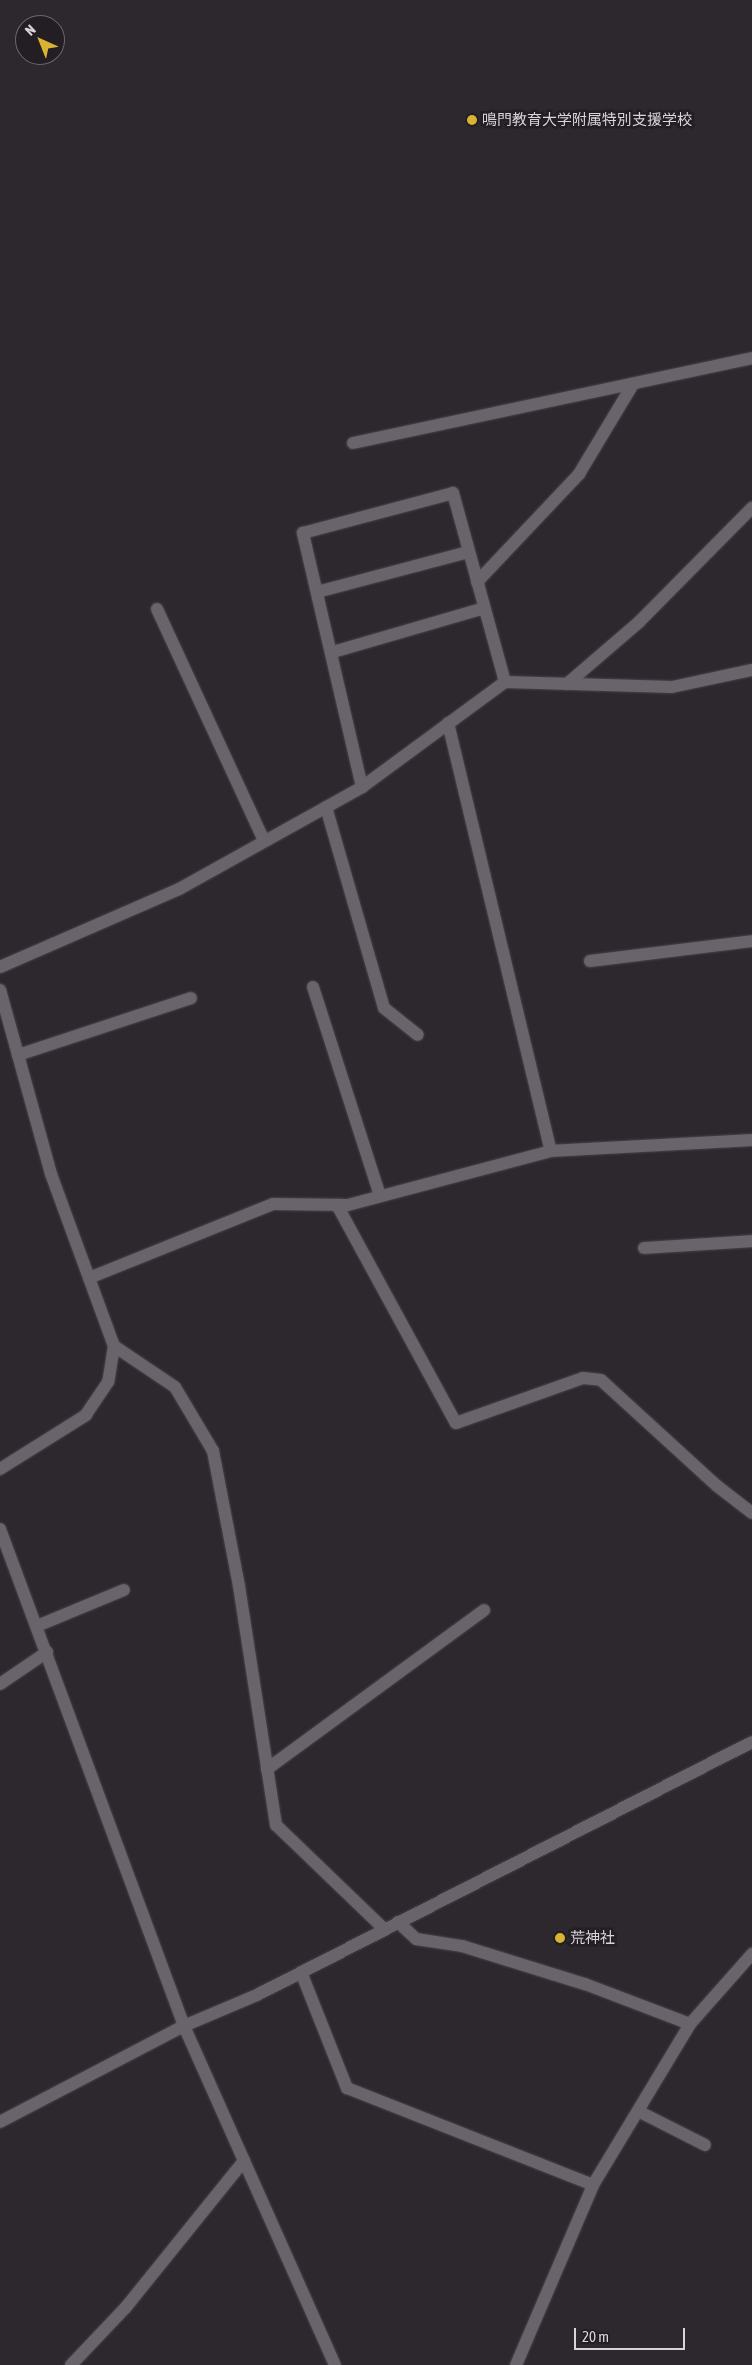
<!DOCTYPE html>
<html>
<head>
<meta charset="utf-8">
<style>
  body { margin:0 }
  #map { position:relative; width:752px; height:2365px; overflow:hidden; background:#2d282e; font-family:"Asap Condensed","Noto Sans JP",sans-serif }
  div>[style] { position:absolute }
  .roads { filter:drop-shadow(0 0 1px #484349) drop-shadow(0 0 1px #484349) }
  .street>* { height:12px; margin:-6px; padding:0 6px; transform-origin:6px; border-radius:6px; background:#69636b }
  .dots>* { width:14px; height:14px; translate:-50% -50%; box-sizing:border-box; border:2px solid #231e24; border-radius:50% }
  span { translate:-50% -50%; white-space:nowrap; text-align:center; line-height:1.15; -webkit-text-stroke:5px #231e24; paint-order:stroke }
  .poi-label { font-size:15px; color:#d8d5d9 }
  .left { translate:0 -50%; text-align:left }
  .north { position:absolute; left:15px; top:15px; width:50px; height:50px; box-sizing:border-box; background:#231e24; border:1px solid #6b676c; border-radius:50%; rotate:316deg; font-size:14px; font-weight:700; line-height:20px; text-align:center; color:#d8d5d9 }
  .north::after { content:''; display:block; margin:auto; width:18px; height:22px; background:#dab333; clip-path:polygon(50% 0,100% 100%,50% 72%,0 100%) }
  .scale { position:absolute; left:574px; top:2328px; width:111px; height:22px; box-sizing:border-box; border:2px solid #d8d5d9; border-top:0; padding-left:6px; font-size:15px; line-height:18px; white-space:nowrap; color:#d8d5d9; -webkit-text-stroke:4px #231e24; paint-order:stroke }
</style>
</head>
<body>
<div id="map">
  <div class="roads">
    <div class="street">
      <i style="left:353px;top:443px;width:408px;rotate:-12deg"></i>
      <i style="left:477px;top:582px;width:149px;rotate:-46.6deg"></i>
      <i style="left:579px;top:474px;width:105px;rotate:-59deg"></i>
      <i style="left:317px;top:592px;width:156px;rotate:-14.8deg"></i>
      <i style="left:157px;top:609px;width:255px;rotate:65.2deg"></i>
      <i style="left:333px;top:652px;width:157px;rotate:-16.2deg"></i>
      <i style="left:567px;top:684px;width:95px;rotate:-40.7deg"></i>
      <i style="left:639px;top:622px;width:161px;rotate:-45.3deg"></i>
      <i style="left:448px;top:723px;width:440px;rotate:76.5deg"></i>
      <i style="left:362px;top:787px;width:261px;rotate:-103.1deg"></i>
      <i style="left:303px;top:533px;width:155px;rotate:-14.9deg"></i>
      <i style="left:453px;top:493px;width:196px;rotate:74.6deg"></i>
      <i style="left:326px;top:807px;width:209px;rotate:73.9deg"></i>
      <i style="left:384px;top:1008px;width:43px;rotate:38.5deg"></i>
      <i style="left:590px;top:961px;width:163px;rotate:-7deg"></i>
      <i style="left:0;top:967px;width:195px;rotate:-23.5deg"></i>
      <i style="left:179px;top:889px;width:210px;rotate:-29.1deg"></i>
      <i style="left:362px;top:787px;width:177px;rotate:-36.3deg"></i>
      <i style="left:505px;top:682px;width:167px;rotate:1.7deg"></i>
      <i style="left:672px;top:687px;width:82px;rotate:-12deg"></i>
      <i style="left:313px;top:987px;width:219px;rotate:72.2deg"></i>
      <i style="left:0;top:990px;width:191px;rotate:74.5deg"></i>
      <i style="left:51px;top:1174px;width:183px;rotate:69.9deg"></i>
      <i style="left:114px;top:1346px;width:36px;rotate:99deg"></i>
      <i style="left:108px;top:1382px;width:40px;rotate:124deg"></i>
      <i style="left:86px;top:1415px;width:102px;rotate:147.9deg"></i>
      <i style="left:18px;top:1055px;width:182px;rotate:-18.2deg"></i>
      <i style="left:337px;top:1205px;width:248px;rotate:61.4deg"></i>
      <i style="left:456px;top:1423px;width:135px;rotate:-19.5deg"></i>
      <i style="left:583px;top:1378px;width:18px;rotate:6deg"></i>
      <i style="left:601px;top:1380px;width:157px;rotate:42.4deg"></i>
      <i style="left:717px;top:1486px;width:44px;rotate:37.6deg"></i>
      <i style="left:644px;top:1248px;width:108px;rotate:-3.7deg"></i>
      <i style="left:89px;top:1278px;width:198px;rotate:-21.9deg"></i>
      <i style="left:273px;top:1204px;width:75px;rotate:0.8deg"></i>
      <i style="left:348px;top:1205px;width:210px;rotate:-14.9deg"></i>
      <i style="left:551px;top:1151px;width:201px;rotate:-3.1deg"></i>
      <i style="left:114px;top:1346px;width:73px;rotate:33.9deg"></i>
      <i style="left:175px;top:1387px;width:74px;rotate:59.3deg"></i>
      <i style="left:213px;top:1451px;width:137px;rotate:79.1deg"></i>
      <i style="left:239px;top:1586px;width:242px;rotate:81.2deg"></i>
      <i style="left:276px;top:1825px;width:150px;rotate:43.9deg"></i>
      <i style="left:0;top:1529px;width:530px;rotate:69.68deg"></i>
      <i style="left:184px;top:2026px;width:371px;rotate:66deg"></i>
      <i style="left:37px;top:1626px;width:94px;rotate:-22.5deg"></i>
      <i style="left:0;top:1684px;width:57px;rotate:-34.2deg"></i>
      <i style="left:267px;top:1769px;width:269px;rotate:-36.2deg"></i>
      <i style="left:398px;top:1922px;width:25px;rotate:43deg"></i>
      <i style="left:416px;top:1939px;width:47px;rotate:8.7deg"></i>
      <i style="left:462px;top:1946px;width:129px;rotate:17.2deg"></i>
      <i style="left:585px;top:1984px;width:112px;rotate:20.9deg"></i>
      <i style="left:301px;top:1972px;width:125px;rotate:68.4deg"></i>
      <i style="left:347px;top:2088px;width:264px;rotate:21.5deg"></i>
      <i style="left:638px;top:2111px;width:75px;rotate:26.9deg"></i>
      <i style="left:0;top:2122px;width:208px;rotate:-27.6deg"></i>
      <i style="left:184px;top:2026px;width:79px;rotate:-23deg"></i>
      <i style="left:257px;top:1995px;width:556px;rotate:-27.07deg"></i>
      <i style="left:71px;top:2365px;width:80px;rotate:-46.5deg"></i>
      <i style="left:126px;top:2307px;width:188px;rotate:-51.1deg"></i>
      <i style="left:516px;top:2365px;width:196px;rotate:-66.8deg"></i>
      <i style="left:593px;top:2185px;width:188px;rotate:-58.9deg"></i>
      <i style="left:690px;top:2024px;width:94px;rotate:-48.5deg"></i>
    </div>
  </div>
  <div class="dots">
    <i style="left:472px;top:120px;background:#dab333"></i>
    <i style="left:560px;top:1938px;background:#dab333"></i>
  </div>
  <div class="poi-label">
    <span class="left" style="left:482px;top:120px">鳴門教育大学附属特別支援学校</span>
    <span class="left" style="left:570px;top:1938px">荒神社</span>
  </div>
  <div class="north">N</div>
  <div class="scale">20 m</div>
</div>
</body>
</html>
